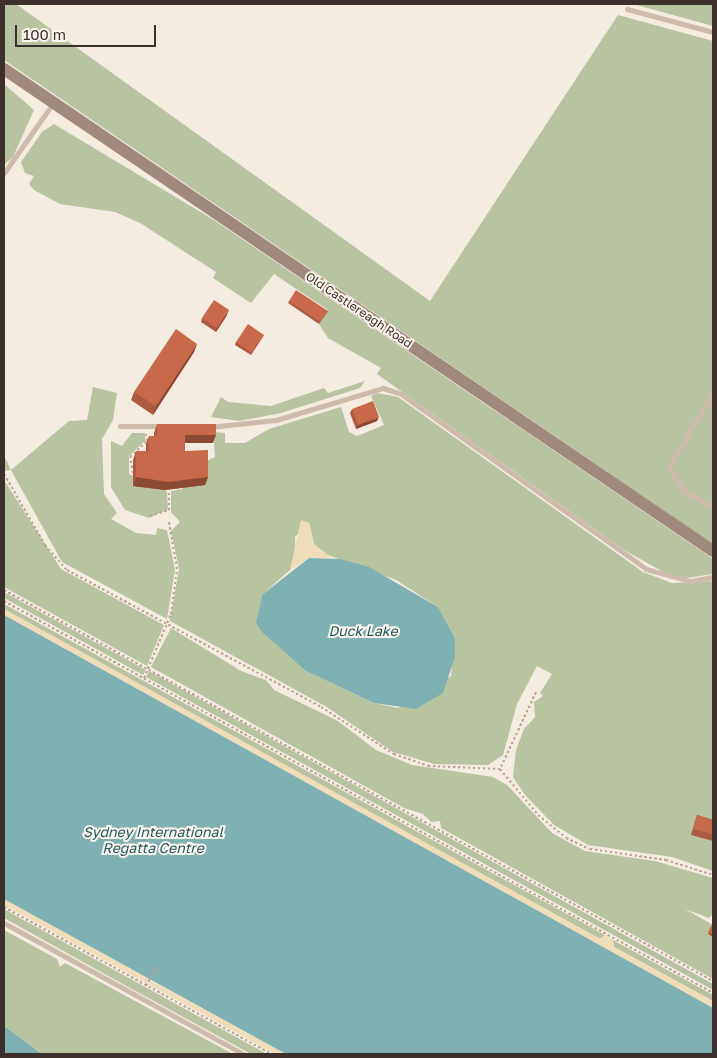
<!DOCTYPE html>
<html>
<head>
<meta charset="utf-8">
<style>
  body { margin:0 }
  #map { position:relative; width:717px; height:1058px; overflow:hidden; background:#f4ebe1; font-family:"Golos Text",sans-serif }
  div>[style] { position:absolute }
  .green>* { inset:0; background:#b8c4a0 }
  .sand>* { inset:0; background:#efdcb8 }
  .water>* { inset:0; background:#7fb0b2 }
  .path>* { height:2px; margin-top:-1px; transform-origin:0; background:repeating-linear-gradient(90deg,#b9a596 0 2.5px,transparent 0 5px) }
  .lane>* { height:5px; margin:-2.5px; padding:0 2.5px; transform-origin:2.5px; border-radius:2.5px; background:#cdbbac }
  .secondary>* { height:12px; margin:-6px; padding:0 6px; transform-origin:6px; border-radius:6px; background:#a18a7d }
  .wall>* { inset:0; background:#ac5a40 }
  .shaded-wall>* { inset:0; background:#8c4a34 }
  .building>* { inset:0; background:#c8694b }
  span { translate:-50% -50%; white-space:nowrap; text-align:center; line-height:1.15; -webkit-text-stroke:4px #fbf5ee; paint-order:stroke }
  .street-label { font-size:12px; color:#3b302b }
  .water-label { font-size:14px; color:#1f5a5e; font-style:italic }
  .frame { position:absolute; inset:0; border:5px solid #3b302b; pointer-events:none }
  .scale { position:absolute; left:15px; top:25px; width:141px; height:22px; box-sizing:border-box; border:2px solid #3b302b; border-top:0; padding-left:6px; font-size:15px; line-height:18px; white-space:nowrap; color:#3b302b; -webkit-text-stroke:4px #fbf5ee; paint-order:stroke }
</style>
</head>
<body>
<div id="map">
  <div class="green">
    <i style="clip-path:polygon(4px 4px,16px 4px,430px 301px,618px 15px,713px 41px,713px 544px,4px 60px)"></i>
    <i style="clip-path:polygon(633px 4px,713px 4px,713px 26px)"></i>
    <i style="clip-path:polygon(4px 84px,34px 110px,13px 157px,4px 165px)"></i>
    <i style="clip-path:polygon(54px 124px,214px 220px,703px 552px,713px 559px,713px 574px,687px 578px,667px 574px,624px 550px,377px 374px,381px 368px,328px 338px,319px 324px,328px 310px,274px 274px,251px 303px,213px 278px,216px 272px,140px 223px,115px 212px,60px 204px,34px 190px,29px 184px,34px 176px,25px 173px,21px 162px,42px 132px)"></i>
    <i style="clip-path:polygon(365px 381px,360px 388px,281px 413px,239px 421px,211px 417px,221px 397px,228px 402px,271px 406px,324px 388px,328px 393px)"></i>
    <i style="clip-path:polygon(93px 387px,117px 393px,113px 420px,102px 439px,104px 494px,117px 513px,111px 519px,136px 533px,156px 535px,157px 528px,167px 530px,175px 570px,167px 619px,62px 562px,11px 470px,4px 471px,4px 456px,11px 470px,69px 421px,87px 420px)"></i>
    <i style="clip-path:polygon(evenodd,377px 393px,398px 397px,643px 572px,672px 583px,713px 581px,713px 871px,672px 857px,588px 845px,554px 825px,525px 795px,513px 777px,516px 750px,524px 729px,535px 717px,534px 702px,543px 696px,540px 693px,552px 674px,537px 666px,517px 704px,503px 755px,488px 765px,434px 764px,393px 752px,325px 706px,170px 621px,179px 569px,171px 531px,180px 522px,171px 512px,171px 491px,182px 489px,205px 462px,215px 457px,213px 432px,225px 433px,225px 443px,245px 443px,269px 429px,341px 407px,349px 432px,357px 436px,384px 425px,371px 396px,377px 393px,309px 523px,314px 544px,325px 554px,396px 580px,438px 607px,455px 638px,451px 676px,398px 708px,374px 703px,306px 671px,263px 594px,290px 570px,295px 559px,295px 537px,309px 523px)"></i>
    <i style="clip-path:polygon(132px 433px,145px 433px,145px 441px,129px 456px,129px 474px,167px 491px,168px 509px,149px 518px,125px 510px,111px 487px,111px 441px,122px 446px)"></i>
    <i style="clip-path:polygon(4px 480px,61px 569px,164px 625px,147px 666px,4px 587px)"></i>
    <i style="clip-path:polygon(4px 592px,146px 670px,143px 675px,4px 598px)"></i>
    <i style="clip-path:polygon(4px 604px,605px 935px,600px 939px,458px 861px,4px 609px)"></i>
    <i style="clip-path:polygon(171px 628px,241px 671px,266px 680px,274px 690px,338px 721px,376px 750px,412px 765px,493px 777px,507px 785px,552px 833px,585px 851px,655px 861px,713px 878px,713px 914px,709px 918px,685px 909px,713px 925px,713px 979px,441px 828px,440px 821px,431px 822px,423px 814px,404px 808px,151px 667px)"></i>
    <i style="clip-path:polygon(149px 671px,713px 984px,713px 990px,146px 677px)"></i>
    <i style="clip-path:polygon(4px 909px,78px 950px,267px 1054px,251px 1054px,128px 987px,4px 918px)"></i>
    <i style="clip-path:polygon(4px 930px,57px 959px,60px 967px,65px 963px,233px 1054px,43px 1054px,4px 1026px)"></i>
    <i style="clip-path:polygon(613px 940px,713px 995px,713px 1001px,614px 947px)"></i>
  </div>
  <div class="sand">
    <i style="clip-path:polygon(301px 520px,309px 523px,314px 544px,332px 558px,309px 558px,290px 570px)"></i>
    <i style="clip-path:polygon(4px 609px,600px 939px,605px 935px,613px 940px,614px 947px,713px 1001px,713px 1008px,4px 615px)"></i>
    <i style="clip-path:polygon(4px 899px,149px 979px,146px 983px,4px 905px)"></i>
    <i style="clip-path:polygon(150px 980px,286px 1054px,275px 1054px,148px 984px)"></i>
  </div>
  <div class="water">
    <i style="clip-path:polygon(309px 558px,340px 559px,369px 567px,438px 607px,455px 638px,455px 657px,443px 693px,416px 709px,374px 703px,306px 671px,261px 631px,256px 622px,263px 594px)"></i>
    <i style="clip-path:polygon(4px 615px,713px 1008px,713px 1054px,286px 1054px,4px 899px)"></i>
    <i style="clip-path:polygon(4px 1026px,41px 1053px,43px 1054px,4px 1054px)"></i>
  </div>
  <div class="path">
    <i style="left:133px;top:473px;width:16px;rotate:-101deg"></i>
    <i style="left:130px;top:457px;width:23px;rotate:-43deg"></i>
    <i style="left:147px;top:441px;width:7px;rotate:-98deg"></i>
    <i style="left:4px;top:474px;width:82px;rotate:60deg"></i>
    <i style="left:45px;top:545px;width:33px;rotate:49deg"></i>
    <i style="left:67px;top:570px;width:289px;rotate:28.3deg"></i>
    <i style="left:321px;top:707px;width:87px;rotate:32.8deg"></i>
    <i style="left:394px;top:754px;width:36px;rotate:19deg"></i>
    <i style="left:428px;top:766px;width:72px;rotate:2.4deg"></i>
    <i style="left:150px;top:516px;width:20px;rotate:-18deg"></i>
    <i style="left:169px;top:510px;width:19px;rotate:-90deg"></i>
    <i style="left:4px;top:590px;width:810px;rotate:28.88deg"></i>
    <i style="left:4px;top:601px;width:810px;rotate:28.94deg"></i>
    <i style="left:144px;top:678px;width:69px;rotate:-67.1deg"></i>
    <i style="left:171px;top:614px;width:45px;rotate:-82.4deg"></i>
    <i style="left:177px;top:569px;width:48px;rotate:-99.7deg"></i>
    <i style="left:536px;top:692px;width:85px;rotate:115.1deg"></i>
    <i style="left:500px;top:769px;width:60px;rotate:50.4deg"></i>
    <i style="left:538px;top:815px;width:36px;rotate:39deg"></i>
    <i style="left:566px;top:838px;width:26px;rotate:25deg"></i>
    <i style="left:590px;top:849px;width:77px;rotate:8.2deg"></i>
    <i style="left:666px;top:860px;width:49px;rotate:17.7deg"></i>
    <i style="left:4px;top:907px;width:305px;rotate:28.8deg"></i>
    <i style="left:152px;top:967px;width:8px;rotate:30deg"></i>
    <i style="left:146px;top:986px;width:19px;rotate:-62deg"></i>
  </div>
  <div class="lane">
    <i style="left:627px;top:9px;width:89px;rotate:15deg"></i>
    <i style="left:4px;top:173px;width:85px;rotate:-55deg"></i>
    <i style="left:713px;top:392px;width:87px;rotate:120.4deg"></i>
    <i style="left:669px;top:467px;width:27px;rotate:59deg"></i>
    <i style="left:683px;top:490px;width:35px;rotate:31deg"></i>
    <i style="left:120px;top:426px;width:42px"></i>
    <i style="left:210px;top:427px;width:66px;rotate:-6.1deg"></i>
    <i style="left:276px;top:420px;width:112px;rotate:-16.7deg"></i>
    <i style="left:383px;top:388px;width:19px;rotate:18deg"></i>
    <i style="left:401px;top:394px;width:301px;rotate:35.5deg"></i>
    <i style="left:646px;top:569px;width:46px;rotate:15.3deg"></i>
    <i style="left:690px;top:581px;width:23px;rotate:-10deg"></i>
    <i style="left:4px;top:923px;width:273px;rotate:28.7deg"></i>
  </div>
  <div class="secondary">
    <i style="left:4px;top:69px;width:857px;rotate:34.21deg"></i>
  </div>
  <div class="wall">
    <i style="clip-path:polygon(289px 301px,328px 311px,319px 324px,288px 303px)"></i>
    <i style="clip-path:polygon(227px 315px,216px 332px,201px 322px,202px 318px)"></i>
    <i style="clip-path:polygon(264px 335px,251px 355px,235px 345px,236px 342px)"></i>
    <i style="clip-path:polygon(197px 344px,194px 352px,153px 415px,131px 400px,134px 392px)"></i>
    <i style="clip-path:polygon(352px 409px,377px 421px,356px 429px,350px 413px)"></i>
    <i style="clip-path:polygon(157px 424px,213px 443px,185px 443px,185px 451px,208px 477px,205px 485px,165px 490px,133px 486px,133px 460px,136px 451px,146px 451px,146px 444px,149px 436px,154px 436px,154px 433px)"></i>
    <i style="clip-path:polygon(697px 815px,713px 820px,713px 841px,691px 835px)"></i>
    <i style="clip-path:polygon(713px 923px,713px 937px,708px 934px)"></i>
  </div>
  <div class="shaded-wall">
    <i style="clip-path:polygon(229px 310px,227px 315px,216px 332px,217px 328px)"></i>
    <i style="clip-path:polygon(197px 344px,194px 352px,153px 415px,156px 406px)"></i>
    <i style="clip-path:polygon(379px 417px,377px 421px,356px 429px,358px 425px)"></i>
    <i style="clip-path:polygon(185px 435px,216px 435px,213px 443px,182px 443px)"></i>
    <i style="clip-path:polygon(136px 477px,208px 477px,205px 485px,165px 490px,133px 486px)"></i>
  </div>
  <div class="building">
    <i style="clip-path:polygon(296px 290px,328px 311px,320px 322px,289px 301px)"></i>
    <i style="clip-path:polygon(214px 300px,229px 310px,217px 328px,202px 318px)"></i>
    <i style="clip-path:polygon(248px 324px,264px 335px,252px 353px,236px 342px)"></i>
    <i style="clip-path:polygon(176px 329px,197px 344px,156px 406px,134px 392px)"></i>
    <i style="clip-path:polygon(373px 401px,379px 417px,358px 425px,352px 409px)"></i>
    <i style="clip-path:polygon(157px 424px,216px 424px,216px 435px,185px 435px,185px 451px,208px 450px,208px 477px,168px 482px,136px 477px,136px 451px,149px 451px,149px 436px,157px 436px)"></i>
    <i style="clip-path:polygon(697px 815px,713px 820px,713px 834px,693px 829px)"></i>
    <i style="clip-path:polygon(713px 923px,713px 935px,708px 932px)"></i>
  </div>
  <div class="street-label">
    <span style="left:359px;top:310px;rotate:34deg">Old Castlereagh Road</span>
  </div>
  <div class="water-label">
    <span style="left:363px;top:631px">Duck Lake</span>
    <span style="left:153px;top:840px">Sydney International<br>Regatta Centre</span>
  </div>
  <div class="frame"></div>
  <div class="scale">100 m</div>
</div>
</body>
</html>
